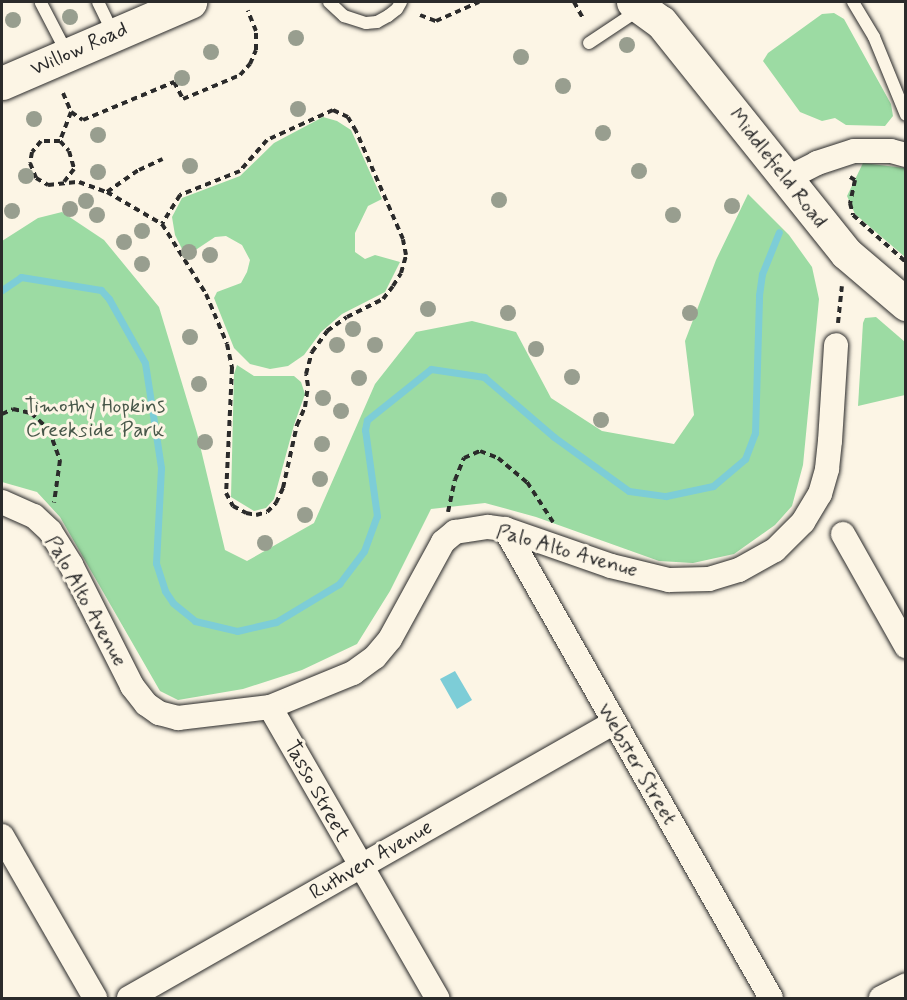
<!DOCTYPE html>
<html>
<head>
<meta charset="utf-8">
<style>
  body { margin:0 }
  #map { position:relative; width:907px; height:1000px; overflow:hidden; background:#fcf5e5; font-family:Mynerve,sans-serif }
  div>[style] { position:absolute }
  .green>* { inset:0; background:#9cdba3 }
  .water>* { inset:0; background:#7dcdd7 }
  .stream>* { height:7px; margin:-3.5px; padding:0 3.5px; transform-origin:3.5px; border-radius:3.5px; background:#7dcdd7 }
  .path>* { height:4px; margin-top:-2px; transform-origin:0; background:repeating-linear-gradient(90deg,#2b2b2b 0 6px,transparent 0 10.5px) }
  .roads { filter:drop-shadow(0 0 2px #2b2b2b) drop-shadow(0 0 2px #2b2b2b) }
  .lane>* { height:12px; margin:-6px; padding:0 6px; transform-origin:6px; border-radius:6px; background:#fcf5e5 }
  .street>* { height:24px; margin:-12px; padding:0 12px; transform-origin:12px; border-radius:12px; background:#fcf5e5 }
  .secondary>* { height:33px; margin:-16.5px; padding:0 16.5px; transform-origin:16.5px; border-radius:16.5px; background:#fcf5e5 }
  .trees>* { width:16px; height:16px; margin:-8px; border-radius:50%; background:#989e8f }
  span { translate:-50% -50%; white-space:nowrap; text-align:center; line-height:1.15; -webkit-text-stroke:6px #fcf5e5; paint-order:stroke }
  .street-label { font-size:21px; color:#2b2b2b }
  .park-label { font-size:21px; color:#475749 }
  .frame { position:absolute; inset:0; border:3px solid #2b2b2b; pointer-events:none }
</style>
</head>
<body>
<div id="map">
  <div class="green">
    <i style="clip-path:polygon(834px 13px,844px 19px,891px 104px,893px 116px,885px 126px,846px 125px,835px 118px,822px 121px,800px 112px,763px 61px,768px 53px,822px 14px)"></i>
    <i style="clip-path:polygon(323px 117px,337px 121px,351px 130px,382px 199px,368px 206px,355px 233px,355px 252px,365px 259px,375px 255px,400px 262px,385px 292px,342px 314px,321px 332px,304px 355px,288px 366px,270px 369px,250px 364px,234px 348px,214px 298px,217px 292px,241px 283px,247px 272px,250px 260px,242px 245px,226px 236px,215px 237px,197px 249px,183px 251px,175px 235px,172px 217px,182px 198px,240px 176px,274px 143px)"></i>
    <i style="clip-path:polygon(863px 163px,905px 168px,905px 257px,855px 214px,847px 196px)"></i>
    <i style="clip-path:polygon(748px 194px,789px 235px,812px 267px,819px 299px,803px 465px,792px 506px,775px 525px,734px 554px,693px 563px,659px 561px,536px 517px,485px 503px,431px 509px,390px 591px,357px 644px,302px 670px,243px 689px,178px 700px,160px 691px,60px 517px,37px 492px,2px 482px,2px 241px,38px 218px,62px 212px,104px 240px,159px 307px,197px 433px,225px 550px,247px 561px,314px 523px,375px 384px,416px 332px,472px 321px,516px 332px,551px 398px,602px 431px,674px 444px,694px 415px,685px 341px,716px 260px)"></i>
    <i style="clip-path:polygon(876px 317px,905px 342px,905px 395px,858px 406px,863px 323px,865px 318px)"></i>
    <i style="clip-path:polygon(237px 365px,254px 376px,294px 376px,301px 382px,305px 394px,294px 425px,274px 499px,266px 508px,254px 511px,231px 497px,234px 374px)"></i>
  </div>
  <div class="water">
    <i style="clip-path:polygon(455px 671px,472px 700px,457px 709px,440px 679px)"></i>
  </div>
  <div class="stream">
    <i style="left:2px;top:290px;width:23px;rotate:-34deg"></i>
    <i style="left:21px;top:277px;width:81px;rotate:9.2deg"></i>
    <i style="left:101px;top:290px;width:12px;rotate:48deg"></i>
    <i style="left:109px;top:299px;width:73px;rotate:60.6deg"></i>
    <i style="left:145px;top:363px;width:106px;rotate:81.3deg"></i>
    <i style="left:161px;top:468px;width:95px;rotate:93deg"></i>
    <i style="left:156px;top:563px;width:29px;rotate:72deg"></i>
    <i style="left:165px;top:591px;width:14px;rotate:56deg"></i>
    <i style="left:173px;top:603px;width:28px;rotate:39deg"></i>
    <i style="left:195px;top:621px;width:43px;rotate:13.4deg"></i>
    <i style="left:237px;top:631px;width:40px;rotate:-13deg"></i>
    <i style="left:276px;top:622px;width:74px;rotate:-31.1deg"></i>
    <i style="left:339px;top:584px;width:41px;rotate:-52.9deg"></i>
    <i style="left:364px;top:551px;width:37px;rotate:-70deg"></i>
    <i style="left:377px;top:516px;width:87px;rotate:-97.9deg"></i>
    <i style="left:365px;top:430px;width:10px;rotate:-79deg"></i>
    <i style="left:367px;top:420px;width:82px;rotate:-38.6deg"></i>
    <i style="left:431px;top:369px;width:54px;rotate:8.6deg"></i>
    <i style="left:484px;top:377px;width:92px;rotate:40.6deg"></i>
    <i style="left:554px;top:437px;width:92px;rotate:35.8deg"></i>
    <i style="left:629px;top:491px;width:37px;rotate:8deg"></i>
    <i style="left:666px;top:496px;width:48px;rotate:-12deg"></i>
    <i style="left:713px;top:486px;width:42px;rotate:-40.2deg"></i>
    <i style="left:745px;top:459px;width:28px;rotate:-69deg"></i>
    <i style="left:755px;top:433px;width:138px;rotate:-88.3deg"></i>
    <i style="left:759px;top:295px;width:21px;rotate:-82deg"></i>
    <i style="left:762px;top:274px;width:45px;rotate:-68deg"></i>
  </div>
  <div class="path">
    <i style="left:574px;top:2px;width:18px;rotate:61deg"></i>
    <i style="left:420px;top:15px;width:17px;rotate:21deg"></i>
    <i style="left:436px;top:21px;width:47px;rotate:-23.8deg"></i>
    <i style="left:63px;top:93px;width:21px;rotate:67deg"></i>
    <i style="left:71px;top:112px;width:31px;rotate:111deg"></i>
    <i style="left:60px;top:141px;width:19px;rotate:180deg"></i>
    <i style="left:41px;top:141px;width:14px;rotate:129deg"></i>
    <i style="left:32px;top:152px;width:11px;rotate:100deg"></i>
    <i style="left:30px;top:163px;width:16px;rotate:68deg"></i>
    <i style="left:36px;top:178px;width:14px;rotate:30deg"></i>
    <i style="left:48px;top:185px;width:31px;rotate:-6deg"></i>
    <i style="left:79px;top:182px;width:30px;rotate:20deg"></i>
    <i style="left:107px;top:192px;width:64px;rotate:30.2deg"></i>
    <i style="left:162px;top:224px;width:83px;rotate:57.8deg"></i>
    <i style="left:206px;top:294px;width:54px;rotate:67.2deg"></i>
    <i style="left:227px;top:344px;width:25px;rotate:78deg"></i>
    <i style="left:232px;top:368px;width:125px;rotate:92.7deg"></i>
    <i style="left:226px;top:493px;width:15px;rotate:62deg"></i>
    <i style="left:233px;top:506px;width:15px;rotate:28deg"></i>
    <i style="left:246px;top:513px;width:10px;rotate:11deg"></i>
    <i style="left:256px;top:515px;width:11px;rotate:-15deg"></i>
    <i style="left:267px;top:512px;width:13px;rotate:-45deg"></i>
    <i style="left:276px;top:503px;width:17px;rotate:-65deg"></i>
    <i style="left:283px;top:488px;width:65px;rotate:-77.5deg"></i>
    <i style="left:297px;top:425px;width:20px;rotate:-66deg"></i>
    <i style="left:305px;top:407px;width:21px;rotate:-82deg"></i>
    <i style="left:308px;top:386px;width:12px;rotate:-99deg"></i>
    <i style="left:306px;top:374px;width:23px;rotate:-75deg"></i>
    <i style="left:312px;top:352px;width:26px;rotate:-54deg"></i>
    <i style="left:327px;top:331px;width:24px;rotate:-35deg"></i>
    <i style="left:347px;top:317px;width:40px;rotate:-26.6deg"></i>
    <i style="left:383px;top:299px;width:16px;rotate:-52deg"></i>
    <i style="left:393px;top:286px;width:15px;rotate:-58deg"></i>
    <i style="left:401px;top:273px;width:19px;rotate:-74deg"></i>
    <i style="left:406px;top:255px;width:16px;rotate:-101deg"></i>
    <i style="left:403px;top:239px;width:118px;rotate:-113.5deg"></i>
    <i style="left:356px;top:131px;width:16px;rotate:-120deg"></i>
    <i style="left:348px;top:117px;width:17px;rotate:-155deg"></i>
    <i style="left:333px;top:110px;width:72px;rotate:155.6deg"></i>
    <i style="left:267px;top:140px;width:41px;rotate:131.1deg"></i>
    <i style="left:240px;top:171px;width:65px;rotate:158.2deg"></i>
    <i style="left:180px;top:195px;width:34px;rotate:122deg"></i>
    <i style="left:71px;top:112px;width:14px;rotate:34deg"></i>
    <i style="left:83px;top:120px;width:99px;rotate:-22.7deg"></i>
    <i style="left:174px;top:82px;width:19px;rotate:62deg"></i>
    <i style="left:183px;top:99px;width:62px;rotate:-22.8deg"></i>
    <i style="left:240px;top:75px;width:15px;rotate:-48deg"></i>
    <i style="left:250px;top:64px;width:15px;rotate:-67deg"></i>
    <i style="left:256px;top:50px;width:19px;rotate:-90deg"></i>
    <i style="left:256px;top:31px;width:22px;rotate:-112deg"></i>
    <i style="left:60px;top:141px;width:13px;rotate:48deg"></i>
    <i style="left:69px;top:151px;width:19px;rotate:74deg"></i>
    <i style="left:74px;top:169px;width:16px;rotate:128deg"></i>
    <i style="left:850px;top:177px;width:6px;rotate:31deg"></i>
    <i style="left:855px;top:180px;width:24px;rotate:102deg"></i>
    <i style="left:850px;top:203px;width:12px;rotate:76deg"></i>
    <i style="left:853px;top:215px;width:71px;rotate:41.6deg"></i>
    <i style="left:107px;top:192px;width:39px;rotate:-35deg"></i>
    <i style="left:139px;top:170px;width:26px;rotate:-25deg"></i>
    <i style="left:838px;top:323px;width:37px;rotate:-84deg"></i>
    <i style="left:2px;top:414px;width:12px;rotate:-24deg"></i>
    <i style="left:13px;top:409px;width:18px;rotate:13deg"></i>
    <i style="left:31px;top:413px;width:25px;rotate:43deg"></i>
    <i style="left:49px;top:430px;width:32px;rotate:70deg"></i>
    <i style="left:60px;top:460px;width:43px;rotate:97.9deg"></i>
    <i style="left:448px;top:512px;width:33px;rotate:-78deg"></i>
    <i style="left:455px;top:480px;width:24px;rotate:-68deg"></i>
    <i style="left:464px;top:458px;width:17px;rotate:-24deg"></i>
    <i style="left:480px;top:451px;width:19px;rotate:21deg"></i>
    <i style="left:498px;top:458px;width:38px;rotate:40deg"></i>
    <i style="left:527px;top:482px;width:48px;rotate:57deg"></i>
  </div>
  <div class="roads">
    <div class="lane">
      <i style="left:98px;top:2px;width:34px;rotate:64deg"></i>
      <i style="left:329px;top:2px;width:21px;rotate:43deg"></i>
      <i style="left:344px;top:16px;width:23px;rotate:18deg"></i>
      <i style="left:366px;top:23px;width:11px;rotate:-5deg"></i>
      <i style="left:377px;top:22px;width:13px;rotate:-29deg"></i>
      <i style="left:388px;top:16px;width:11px;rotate:-38deg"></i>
      <i style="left:397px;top:9px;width:8px;rotate:-60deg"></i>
      <i style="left:853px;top:2px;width:41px;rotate:59deg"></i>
      <i style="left:874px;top:37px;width:84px;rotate:67.7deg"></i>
      <i style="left:41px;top:3px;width:56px;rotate:62.5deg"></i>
      <i style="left:589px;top:43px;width:61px;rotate:-33.7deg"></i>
    </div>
    <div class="street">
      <i style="left:786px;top:179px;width:35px;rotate:-27deg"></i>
      <i style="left:817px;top:163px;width:39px;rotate:-18deg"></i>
      <i style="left:854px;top:151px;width:37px"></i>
      <i style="left:891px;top:151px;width:16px;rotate:15deg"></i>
      <i style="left:2px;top:502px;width:35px;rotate:24deg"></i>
      <i style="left:34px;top:516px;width:22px;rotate:43deg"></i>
      <i style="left:50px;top:531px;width:40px;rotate:58deg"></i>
      <i style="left:71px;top:565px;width:136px;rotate:63.2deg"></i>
      <i style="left:132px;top:686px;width:23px;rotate:52deg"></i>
      <i style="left:146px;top:704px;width:16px;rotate:35deg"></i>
      <i style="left:159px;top:713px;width:20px;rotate:15deg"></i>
      <i style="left:178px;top:718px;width:93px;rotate:-6.8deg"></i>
      <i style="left:270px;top:707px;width:90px;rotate:-22.3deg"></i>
      <i style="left:353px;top:673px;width:27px;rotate:-36deg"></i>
      <i style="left:375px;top:657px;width:23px;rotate:-50deg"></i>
      <i style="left:390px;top:639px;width:111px;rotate:-61.3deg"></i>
      <i style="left:443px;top:542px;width:16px;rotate:-40deg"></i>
      <i style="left:455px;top:532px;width:33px;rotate:-9deg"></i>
      <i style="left:488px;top:527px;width:17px;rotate:7deg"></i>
      <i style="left:505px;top:529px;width:112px;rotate:19.2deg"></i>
      <i style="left:611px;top:566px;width:60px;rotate:13.6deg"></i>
      <i style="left:669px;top:580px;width:40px;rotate:-1.4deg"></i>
      <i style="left:709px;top:579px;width:31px;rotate:-17deg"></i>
      <i style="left:739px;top:570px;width:41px;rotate:-29.1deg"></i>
      <i style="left:775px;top:550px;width:40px;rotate:-45deg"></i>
      <i style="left:803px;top:522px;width:33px;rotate:-59deg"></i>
      <i style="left:820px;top:494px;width:26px;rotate:-74deg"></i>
      <i style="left:827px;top:469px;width:28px;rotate:-84deg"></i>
      <i style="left:830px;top:441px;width:96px;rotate:-86.4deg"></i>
      <i style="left:505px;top:529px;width:539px;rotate:60.44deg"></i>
      <i style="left:843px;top:534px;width:129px;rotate:60.6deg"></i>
      <i style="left:270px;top:707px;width:336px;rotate:60.1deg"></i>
      <i style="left:2px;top:836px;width:187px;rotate:60.1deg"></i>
      <i style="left:129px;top:998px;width:557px;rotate:-29.6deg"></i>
      <i style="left:881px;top:998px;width:28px;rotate:-27deg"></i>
    </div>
    <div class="secondary">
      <i style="left:633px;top:2px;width:34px;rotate:36deg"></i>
      <i style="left:661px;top:22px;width:296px;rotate:51.3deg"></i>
      <i style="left:846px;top:253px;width:79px;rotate:40.4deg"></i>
      <i style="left:2px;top:83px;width:205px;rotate:-23.3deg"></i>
    </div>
  </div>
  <div class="trees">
    <i style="left:70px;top:17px"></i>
    <i style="left:13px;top:20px"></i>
    <i style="left:296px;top:38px"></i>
    <i style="left:627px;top:45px"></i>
    <i style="left:211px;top:52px"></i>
    <i style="left:521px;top:57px"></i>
    <i style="left:182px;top:78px"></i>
    <i style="left:563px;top:86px"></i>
    <i style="left:298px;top:109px"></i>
    <i style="left:34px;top:119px"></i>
    <i style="left:603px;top:133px"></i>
    <i style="left:98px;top:135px"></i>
    <i style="left:190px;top:166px"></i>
    <i style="left:639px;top:171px"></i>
    <i style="left:98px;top:172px"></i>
    <i style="left:26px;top:176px"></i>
    <i style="left:499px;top:200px"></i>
    <i style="left:86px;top:201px"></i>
    <i style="left:732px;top:206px"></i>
    <i style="left:70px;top:209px"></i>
    <i style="left:12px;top:211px"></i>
    <i style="left:97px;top:215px"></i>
    <i style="left:673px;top:215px"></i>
    <i style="left:142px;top:231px"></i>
    <i style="left:124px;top:242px"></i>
    <i style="left:189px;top:252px"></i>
    <i style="left:210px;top:255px"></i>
    <i style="left:142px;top:264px"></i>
    <i style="left:428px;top:309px"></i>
    <i style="left:508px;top:313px"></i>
    <i style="left:690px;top:313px"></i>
    <i style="left:353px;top:329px"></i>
    <i style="left:190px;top:337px"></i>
    <i style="left:337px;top:345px"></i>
    <i style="left:375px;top:345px"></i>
    <i style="left:536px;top:349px"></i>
    <i style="left:572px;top:377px"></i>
    <i style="left:359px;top:378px"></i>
    <i style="left:199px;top:384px"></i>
    <i style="left:323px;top:398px"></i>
    <i style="left:341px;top:411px"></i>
    <i style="left:601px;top:420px"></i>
    <i style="left:205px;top:442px"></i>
    <i style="left:322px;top:444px"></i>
    <i style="left:320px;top:479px"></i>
    <i style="left:305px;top:515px"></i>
    <i style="left:265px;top:543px"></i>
  </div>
  <div class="street-label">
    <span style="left:79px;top:49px;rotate:-24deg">Willow Road</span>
    <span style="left:778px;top:168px;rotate:52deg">Middlefield Road</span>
    <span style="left:567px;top:551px;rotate:16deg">Palo Alto Avenue</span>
    <span style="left:86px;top:601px;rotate:61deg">Palo Alto Avenue</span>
    <span style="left:637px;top:764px;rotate:60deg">Webster Street</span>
    <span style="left:317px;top:791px;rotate:61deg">Tasso Street</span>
    <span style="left:371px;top:860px;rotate:-30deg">Ruthven Avenue</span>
  </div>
  <div class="park-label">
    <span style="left:95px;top:418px">Timothy Hopkins<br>Creekside Park</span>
  </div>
  <div class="frame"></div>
</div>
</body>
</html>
